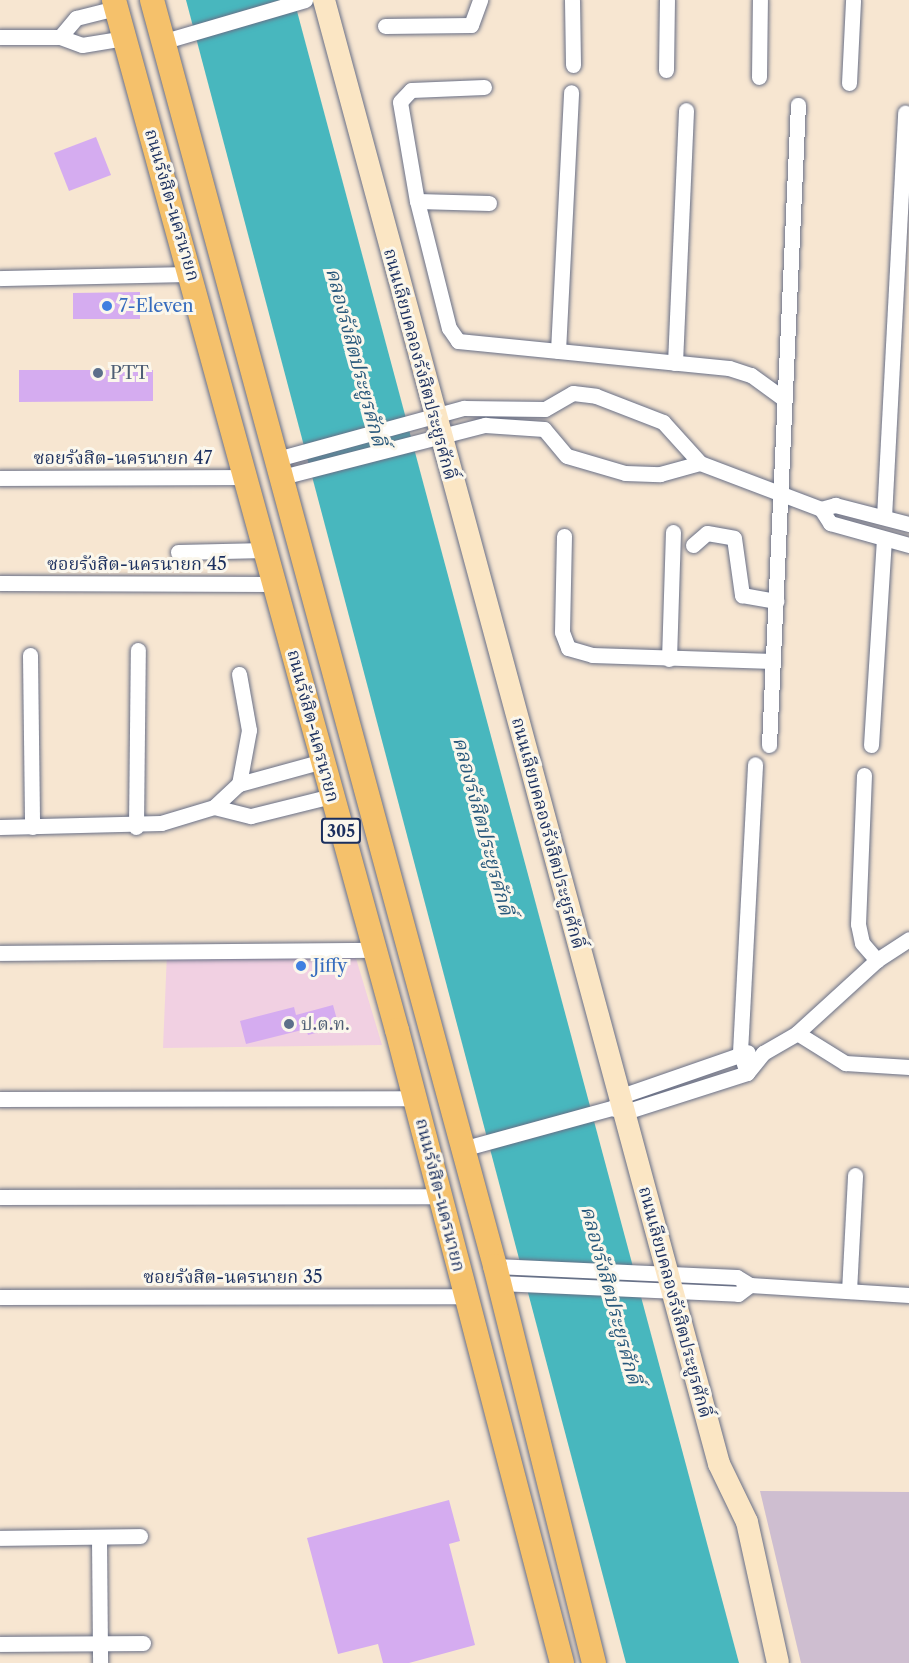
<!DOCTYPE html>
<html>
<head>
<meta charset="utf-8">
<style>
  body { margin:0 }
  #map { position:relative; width:909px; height:1663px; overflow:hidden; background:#f7e6d1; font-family:"Libre Caslon Text","Noto Serif Thai",serif }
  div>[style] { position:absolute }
  .built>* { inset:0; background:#f1d0e2 }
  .industrial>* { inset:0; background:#cebed0 }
  .water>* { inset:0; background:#48b7be }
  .building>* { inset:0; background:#d5acf0 }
  .roads { filter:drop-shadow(0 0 2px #686f86) drop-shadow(0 0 2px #686f86) }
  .street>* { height:15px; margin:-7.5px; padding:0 7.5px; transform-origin:7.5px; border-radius:7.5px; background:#fff }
  .secondary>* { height:22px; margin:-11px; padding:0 11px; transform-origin:11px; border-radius:11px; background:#fbe6c4 }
  .primary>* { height:24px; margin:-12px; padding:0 12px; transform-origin:12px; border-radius:12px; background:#f5c16b }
  .dots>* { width:16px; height:16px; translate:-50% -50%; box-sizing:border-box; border:3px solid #fbf7ec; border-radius:50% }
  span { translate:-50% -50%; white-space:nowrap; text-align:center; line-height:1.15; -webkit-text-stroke:6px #fbf7ec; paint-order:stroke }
  .shield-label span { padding:2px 4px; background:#fbf7ec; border:2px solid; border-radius:4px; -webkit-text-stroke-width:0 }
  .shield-label { font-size:16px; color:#1b2f5e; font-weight:700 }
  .street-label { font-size:18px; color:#1b2f5e }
  .shop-label { font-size:18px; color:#366cbe }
  .left { translate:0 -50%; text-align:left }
  .service-label { font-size:18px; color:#4e5e75 }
  .water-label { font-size:20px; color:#28587b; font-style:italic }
</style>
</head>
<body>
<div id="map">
  <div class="built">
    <i style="clip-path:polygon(167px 953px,355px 955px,382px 1045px,163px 1048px)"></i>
  </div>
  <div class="industrial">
    <i style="clip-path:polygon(760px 1491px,909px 1492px,909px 1663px,801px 1663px)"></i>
  </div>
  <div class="water">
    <i style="clip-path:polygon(186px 0,294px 0,739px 1663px,626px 1663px)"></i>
  </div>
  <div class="building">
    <i style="clip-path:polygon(96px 137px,111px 175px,69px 191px,54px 153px)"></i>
    <i style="clip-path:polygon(140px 292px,140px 319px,73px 319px,73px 293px)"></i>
    <i style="clip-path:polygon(19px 370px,153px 370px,153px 401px,19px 402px)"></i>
    <i style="clip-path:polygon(333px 1005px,339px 1027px,308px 1035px,306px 1029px,246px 1044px,240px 1021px,294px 1007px,296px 1015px)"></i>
    <i style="clip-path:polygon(449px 1500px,460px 1541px,449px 1544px,475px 1645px,409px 1663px,383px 1663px,378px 1644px,338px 1654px,307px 1538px)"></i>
  </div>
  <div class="roads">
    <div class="street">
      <i style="left:572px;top:0;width:65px;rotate:89.1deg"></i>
      <i style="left:385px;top:26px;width:86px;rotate:-0.7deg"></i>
      <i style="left:471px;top:25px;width:27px;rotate:-70deg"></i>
      <i style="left:0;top:37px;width:60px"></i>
      <i style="left:60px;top:37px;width:23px;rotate:20deg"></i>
      <i style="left:82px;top:45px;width:44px;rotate:-9.2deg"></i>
      <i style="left:60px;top:37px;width:25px;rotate:-50deg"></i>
      <i style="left:76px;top:18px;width:41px;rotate:-14deg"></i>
      <i style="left:165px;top:41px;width:146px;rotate:-16.3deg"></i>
      <i style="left:666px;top:70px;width:70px;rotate:-89.2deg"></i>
      <i style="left:759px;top:77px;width:77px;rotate:-89.3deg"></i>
      <i style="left:849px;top:83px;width:83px;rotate:-87.2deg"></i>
      <i style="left:484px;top:87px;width:73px;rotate:177.6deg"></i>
      <i style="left:411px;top:90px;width:16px;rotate:133deg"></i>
      <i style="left:400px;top:102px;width:100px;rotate:80.3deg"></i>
      <i style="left:417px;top:201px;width:131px;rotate:75.9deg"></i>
      <i style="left:449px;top:328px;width:16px;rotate:55deg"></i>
      <i style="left:458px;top:341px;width:272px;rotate:5.7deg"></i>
      <i style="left:729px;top:368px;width:23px;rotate:18deg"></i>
      <i style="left:751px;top:375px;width:41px;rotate:36deg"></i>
      <i style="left:417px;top:201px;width:72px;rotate:1.6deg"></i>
      <i style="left:0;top:278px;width:192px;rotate:-1.2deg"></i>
      <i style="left:558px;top:351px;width:259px;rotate:-87.1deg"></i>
      <i style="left:675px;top:363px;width:253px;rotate:-87.5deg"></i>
      <i style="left:277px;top:459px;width:194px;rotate:-15.3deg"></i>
      <i style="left:464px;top:408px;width:81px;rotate:0.7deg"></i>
      <i style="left:545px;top:409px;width:32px;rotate:-30deg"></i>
      <i style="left:573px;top:393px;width:23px;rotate:7deg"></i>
      <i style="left:596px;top:396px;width:72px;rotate:21.2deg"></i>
      <i style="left:663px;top:422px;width:55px;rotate:47.9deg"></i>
      <i style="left:700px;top:463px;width:129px;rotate:20.8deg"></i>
      <i style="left:821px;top:509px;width:17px;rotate:57deg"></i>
      <i style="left:830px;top:523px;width:82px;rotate:15.6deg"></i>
      <i style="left:282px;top:477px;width:210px;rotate:-14.4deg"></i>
      <i style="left:485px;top:425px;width:59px;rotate:3.9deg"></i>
      <i style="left:544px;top:429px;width:35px;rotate:50deg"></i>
      <i style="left:567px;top:456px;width:60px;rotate:16.3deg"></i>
      <i style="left:625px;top:473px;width:35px;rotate:2deg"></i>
      <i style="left:660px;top:474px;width:41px;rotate:-15.4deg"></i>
      <i style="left:0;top:478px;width:247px;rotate:-0.2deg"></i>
      <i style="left:821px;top:509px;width:15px;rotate:-16deg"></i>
      <i style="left:835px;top:505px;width:76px;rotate:14.4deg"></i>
      <i style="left:884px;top:517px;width:405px;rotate:-87deg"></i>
      <i style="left:564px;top:536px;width:96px;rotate:91.2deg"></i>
      <i style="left:562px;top:632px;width:17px;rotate:69deg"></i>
      <i style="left:568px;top:648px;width:25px;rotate:16deg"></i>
      <i style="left:592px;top:655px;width:181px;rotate:1.9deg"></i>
      <i style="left:693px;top:545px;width:18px;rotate:-41deg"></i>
      <i style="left:707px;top:533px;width:27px;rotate:10deg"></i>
      <i style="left:734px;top:538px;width:58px;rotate:82deg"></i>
      <i style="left:742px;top:595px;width:35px;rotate:10deg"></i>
      <i style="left:178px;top:552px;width:88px;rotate:-1.3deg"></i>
      <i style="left:0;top:583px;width:274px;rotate:0.2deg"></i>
      <i style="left:30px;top:655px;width:172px;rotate:89.3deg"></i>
      <i style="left:669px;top:659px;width:127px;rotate:-88.2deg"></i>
      <i style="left:239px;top:674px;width:57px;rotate:79.9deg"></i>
      <i style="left:249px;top:730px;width:55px;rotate:100.5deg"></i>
      <i style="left:769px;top:745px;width:641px;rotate:-87.41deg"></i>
      <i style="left:871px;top:745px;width:206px;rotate:-86.4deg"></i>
      <i style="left:864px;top:775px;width:149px;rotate:92.3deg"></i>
      <i style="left:858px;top:924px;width:19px;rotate:78deg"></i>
      <i style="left:862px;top:943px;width:23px;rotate:49deg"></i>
      <i style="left:214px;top:807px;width:38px;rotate:14deg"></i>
      <i style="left:251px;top:816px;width:83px;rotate:-13.9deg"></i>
      <i style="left:0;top:827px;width:161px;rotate:-1.4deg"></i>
      <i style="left:161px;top:823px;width:55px;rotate:-16.8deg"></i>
      <i style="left:214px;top:807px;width:34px;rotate:-43deg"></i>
      <i style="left:239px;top:784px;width:87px;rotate:-15.3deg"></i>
      <i style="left:136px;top:827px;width:177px;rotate:-89.4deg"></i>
      <i style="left:0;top:953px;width:373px;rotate:-0.5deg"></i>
      <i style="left:797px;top:1033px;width:57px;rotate:32deg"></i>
      <i style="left:845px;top:1063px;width:64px;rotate:3.6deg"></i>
      <i style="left:747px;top:1073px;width:22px;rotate:-108deg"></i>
      <i style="left:740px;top:1052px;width:288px;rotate:-87deg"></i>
      <i style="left:0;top:1099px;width:415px;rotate:-0.1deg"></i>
      <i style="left:616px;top:1104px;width:9px;rotate:-58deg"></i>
      <i style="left:621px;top:1096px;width:134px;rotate:-19.1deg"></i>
      <i style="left:462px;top:1149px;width:156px;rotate:-15.3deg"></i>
      <i style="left:612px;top:1108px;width:14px;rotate:17deg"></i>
      <i style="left:625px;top:1112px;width:128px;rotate:-17.7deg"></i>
      <i style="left:747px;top:1073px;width:26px;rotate:-51deg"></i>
      <i style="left:763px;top:1053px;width:39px;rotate:-30deg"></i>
      <i style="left:797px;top:1033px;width:108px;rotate:-42.4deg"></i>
      <i style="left:877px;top:960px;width:38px;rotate:-33deg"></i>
      <i style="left:0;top:1197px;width:441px;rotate:-0.1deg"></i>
      <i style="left:495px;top:1266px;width:242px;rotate:2.6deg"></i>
      <i style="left:737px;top:1277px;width:15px;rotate:32deg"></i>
      <i style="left:750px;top:1285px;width:159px;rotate:3.6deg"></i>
      <i style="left:499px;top:1283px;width:239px;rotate:2.6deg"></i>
      <i style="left:738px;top:1294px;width:15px;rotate:-37deg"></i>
      <i style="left:849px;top:1291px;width:116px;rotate:-87deg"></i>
      <i style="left:0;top:1297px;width:465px;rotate:-0.1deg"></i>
      <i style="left:0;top:1538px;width:140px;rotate:-0.8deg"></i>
      <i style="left:99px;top:1538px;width:125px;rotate:89.5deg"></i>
      <i style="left:0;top:1644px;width:143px;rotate:-0.4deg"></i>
    </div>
    <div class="secondary">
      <i style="left:324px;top:0;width:1516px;rotate:74.9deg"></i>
      <i style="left:719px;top:1464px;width:64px;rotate:64.2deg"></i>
      <i style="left:747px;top:1522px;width:144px;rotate:77.6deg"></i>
    </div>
    <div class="primary">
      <i style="left:114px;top:0;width:1068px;rotate:74.64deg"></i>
      <i style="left:397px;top:1030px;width:654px;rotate:75.39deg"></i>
      <i style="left:152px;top:0;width:1312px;rotate:74.84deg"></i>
      <i style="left:495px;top:1266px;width:409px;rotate:76deg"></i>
    </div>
  </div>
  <div class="dots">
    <i style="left:107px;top:306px;background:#3f7fe0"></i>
    <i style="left:98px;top:373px;background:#5c6f8a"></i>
    <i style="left:301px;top:966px;background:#3f7fe0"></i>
    <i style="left:289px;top:1024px;background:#5c6f8a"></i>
  </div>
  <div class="shield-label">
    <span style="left:341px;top:831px">305</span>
  </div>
  <div class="street-label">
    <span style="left:172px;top:205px;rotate:74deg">ถนนรังสิต-นครนายก</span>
    <span style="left:420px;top:364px;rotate:75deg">ถนนเลียบคลองรังสิตประยูรศักดิ์</span>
    <span style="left:123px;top:458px">ซอยรังสิต-นครนายก 47</span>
    <span style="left:137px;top:564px">ซอยรังสิต-นครนายก 45</span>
    <span style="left:313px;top:726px;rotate:75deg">ถนนรังสิต-นครนายก</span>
    <span style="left:548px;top:833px;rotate:75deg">ถนนเลียบคลองรังสิตประยูรศักดิ์</span>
    <span style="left:440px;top:1195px;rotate:76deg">ถนนรังสิต-นครนายก</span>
    <span style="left:233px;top:1277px">ซอยรังสิต-นครนายก 35</span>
    <span style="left:675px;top:1302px;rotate:75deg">ถนนเลียบคลองรังสิตประยูรศักดิ์</span>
  </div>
  <div class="shop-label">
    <span class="left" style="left:119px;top:306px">7-Eleven</span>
    <span class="left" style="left:313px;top:966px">Jiffy</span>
  </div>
  <div class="service-label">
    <span class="left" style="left:110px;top:373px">PTT</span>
    <span class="left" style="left:301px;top:1024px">ป.ต.ท.</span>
  </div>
  <div class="water-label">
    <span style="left:356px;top:357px;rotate:75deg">คลองรังสิตประยูรศักดิ์</span>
    <span style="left:483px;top:826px;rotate:75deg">คลองรังสิตประยูรศักดิ์</span>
    <span style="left:611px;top:1295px;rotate:75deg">คลองรังสิตประยูรศักดิ์</span>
  </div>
</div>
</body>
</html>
